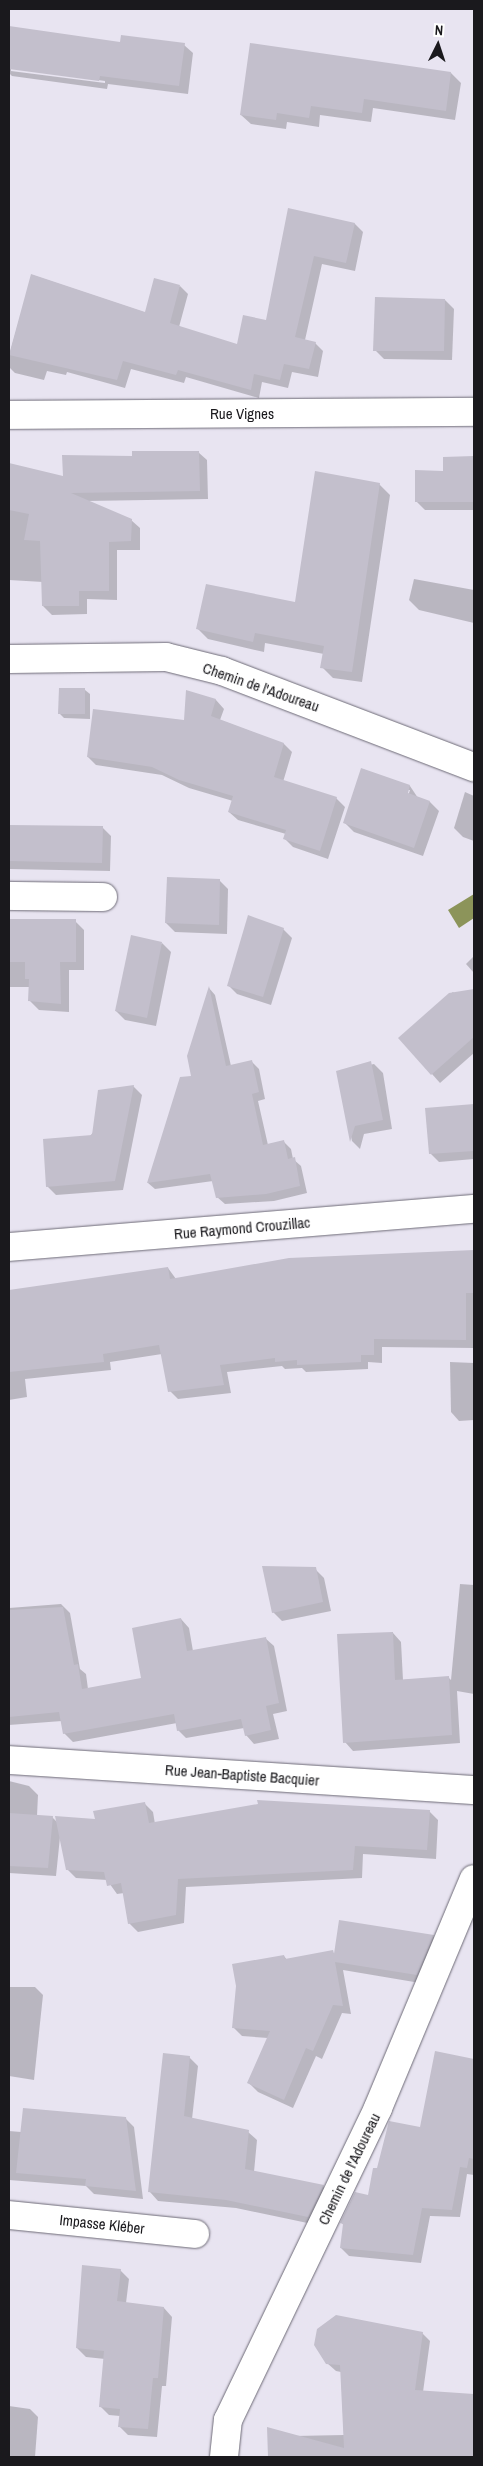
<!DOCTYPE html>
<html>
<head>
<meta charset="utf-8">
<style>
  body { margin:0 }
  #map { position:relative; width:483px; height:2466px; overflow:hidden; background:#e8e4f1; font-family:"Archivo Narrow",sans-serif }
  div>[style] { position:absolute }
  .water>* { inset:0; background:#8c945a }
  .shadow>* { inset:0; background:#0003 }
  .building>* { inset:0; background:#c3bfcc }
  .roads { filter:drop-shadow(0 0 1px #6d6a76) drop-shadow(0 0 1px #6d6a76) }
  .minor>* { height:28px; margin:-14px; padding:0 14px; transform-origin:14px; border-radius:14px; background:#fff }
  span { translate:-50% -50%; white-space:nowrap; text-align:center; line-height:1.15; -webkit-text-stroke:4px #fff; paint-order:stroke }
  .street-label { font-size:15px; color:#1a191d }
  .frame { position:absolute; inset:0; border:10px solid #1a191d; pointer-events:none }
  .north { position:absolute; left:413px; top:20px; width:50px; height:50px; -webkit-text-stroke:4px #fff; paint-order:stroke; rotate:4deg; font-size:14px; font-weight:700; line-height:20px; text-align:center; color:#1a191d }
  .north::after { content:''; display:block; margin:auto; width:18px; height:22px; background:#1a191d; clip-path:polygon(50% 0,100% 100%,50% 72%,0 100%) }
</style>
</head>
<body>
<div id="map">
  <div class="water">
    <i style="clip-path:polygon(474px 894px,474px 918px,459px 928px,448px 910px)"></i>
  </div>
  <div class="shadow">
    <i style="clip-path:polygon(evenodd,9px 28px,121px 43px,184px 45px,193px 53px,188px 94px,108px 84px,107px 89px,12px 76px,9px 73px,9px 28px,11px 68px,105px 81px,105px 83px,11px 71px,11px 68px)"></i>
    <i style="clip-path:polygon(451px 73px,461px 83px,455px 120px,373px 108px,371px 122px,320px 115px,319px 127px,287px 122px,286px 129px,251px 124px,241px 115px)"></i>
    <i style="clip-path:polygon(289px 210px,355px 224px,363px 232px,355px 271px,322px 264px,305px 340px,315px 343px,323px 351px,318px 377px,292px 372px,288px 388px,262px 382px,259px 398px,186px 377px,184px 383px,131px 369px,125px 388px,67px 372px,66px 375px,47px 371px,44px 380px,15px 373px,9px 367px,9px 356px,32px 275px,146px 313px,180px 286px,188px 294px,179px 327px,238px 346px,267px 322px)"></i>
    <i style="clip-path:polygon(445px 300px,454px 309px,452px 360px,384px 359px,375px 350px)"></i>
    <i style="clip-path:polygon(198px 452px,207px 460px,208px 499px,87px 501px,131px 520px,140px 528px,140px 550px,117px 550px,117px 600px,87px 599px,87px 614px,52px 615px,43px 606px,43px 582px,9px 580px,9px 464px,64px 478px,133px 457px)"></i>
    <i style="clip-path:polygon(474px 457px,474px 510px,425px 510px,416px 501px,444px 472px,444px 458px)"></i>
    <i style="clip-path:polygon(379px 484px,390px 495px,362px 682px,333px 678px,322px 667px,324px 654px,265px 643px,264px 652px,208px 639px,197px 628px,296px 604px)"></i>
    <i style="clip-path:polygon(414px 579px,474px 590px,474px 623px,419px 610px,409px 600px)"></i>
    <i style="clip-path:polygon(85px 690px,90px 694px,90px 719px,64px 718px,60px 714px)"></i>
    <i style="clip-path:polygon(187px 691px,216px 700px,224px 709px,220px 720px,284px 744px,292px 752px,283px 782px,336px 798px,345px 807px,328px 859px,293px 847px,285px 839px,286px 834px,238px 820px,229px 812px,233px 801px,189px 788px,162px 775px,96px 765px,88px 757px,185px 721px)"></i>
    <i style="clip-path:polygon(evenodd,362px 769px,410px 786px,418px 798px,430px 802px,439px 811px,423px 856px,354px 832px,345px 823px,362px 769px,408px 790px,410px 790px,407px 799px,408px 790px)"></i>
    <i style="clip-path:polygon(465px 792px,474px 796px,474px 841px,463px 837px,454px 828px)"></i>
    <i style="clip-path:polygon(9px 820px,9px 826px,102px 827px,111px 836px,110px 871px,9px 869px)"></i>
    <i style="clip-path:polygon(219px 880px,228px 889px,227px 934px,175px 932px,166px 923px)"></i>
    <i style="clip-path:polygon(9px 920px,75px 921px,84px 930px,84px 970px,69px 970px,69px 1012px,39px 1010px,30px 1001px,30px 987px,9px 987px)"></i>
    <i style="clip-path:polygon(283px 929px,292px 938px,271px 1005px,237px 994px,228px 985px)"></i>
    <i style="clip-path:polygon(162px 943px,171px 952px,156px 1026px,125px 1020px,116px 1011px)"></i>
    <i style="clip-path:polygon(474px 956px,474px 973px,466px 964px)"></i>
    <i style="clip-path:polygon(209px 988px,215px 995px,231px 1066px,252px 1062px,259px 1069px,265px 1099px,258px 1101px,268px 1145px,284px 1142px,291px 1149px,293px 1159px,301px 1166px,307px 1193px,274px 1201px,225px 1204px,217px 1197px,213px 1181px,155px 1189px,148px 1183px,192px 1077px)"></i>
    <i style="clip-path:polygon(453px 992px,474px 1015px,474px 1053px,440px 1083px,400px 1038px)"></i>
    <i style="clip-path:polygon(374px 1064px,383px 1073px,392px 1129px,364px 1134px,360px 1149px,352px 1141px,337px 1072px)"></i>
    <i style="clip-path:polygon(133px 1086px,142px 1095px,123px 1190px,56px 1195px,47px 1186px)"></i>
    <i style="clip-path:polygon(474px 1105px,474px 1159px,439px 1162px,430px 1153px,426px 1109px)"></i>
    <i style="clip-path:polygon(474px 1252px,474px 1348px,382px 1347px,382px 1363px,368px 1362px,368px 1369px,306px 1372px,302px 1368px,285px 1369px,282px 1366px,227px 1372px,231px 1393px,178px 1399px,170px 1391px,162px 1354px,110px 1362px,111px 1370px,25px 1379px,27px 1397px,9px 1400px,9px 1291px,168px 1268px,176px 1279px,289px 1259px)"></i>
    <i style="clip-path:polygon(450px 1362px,474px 1363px,474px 1420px,459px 1421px,451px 1412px)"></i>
    <i style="clip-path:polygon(315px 1569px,324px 1578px,331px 1611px,282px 1621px,273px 1612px)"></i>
    <i style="clip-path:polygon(460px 1584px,474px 1585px,474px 1694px,457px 1691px,460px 1743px,353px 1751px,345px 1742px,393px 1633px,401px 1642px,403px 1680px,448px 1677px,451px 1680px)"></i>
    <i style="clip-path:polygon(61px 1604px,70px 1613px,80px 1669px,86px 1674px,88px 1689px,143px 1679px,181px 1619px,189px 1628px,193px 1651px,265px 1638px,274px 1646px,287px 1711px,273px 1714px,279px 1739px,254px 1744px,246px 1735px,244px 1728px,186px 1738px,178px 1730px,177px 1723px,73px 1742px,64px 1733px,62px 1721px,9px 1725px,9px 1608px)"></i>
    <i style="clip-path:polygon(9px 1781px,29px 1786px,38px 1795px,37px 1816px,52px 1817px,57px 1822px,96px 1820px,144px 1803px,153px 1812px,155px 1824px,429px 1811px,438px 1820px,436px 1859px,363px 1854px,362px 1878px,186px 1887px,184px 1923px,138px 1932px,129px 1923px,124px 1893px,117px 1894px,107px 1880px,76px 1878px,67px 1869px,60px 1837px,56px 1876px,9px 1873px)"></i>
    <i style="clip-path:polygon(433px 1936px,442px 1945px,426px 1984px,343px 1970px,351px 2014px,342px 2013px,322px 2059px,316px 2056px,293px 2108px,258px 2092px,249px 2083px,268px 2038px,242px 2036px,233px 2027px,284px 1956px,287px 1960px,332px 1952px,335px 1954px)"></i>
    <i style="clip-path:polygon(9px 1987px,35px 1987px,43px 1995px,34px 2080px,9px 2076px)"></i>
    <i style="clip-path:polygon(436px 2053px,474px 2060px,474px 2175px,467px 2174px,460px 2217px,430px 2216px,421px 2263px,349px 2256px,341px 2248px,344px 2226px,342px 2223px,369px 2196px,378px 2170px,421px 2128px)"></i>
    <i style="clip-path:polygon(189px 2057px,198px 2066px,192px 2119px,248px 2132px,257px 2140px,254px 2172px,323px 2186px,332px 2195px,317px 2225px,236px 2208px,158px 2201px,150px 2192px)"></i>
    <i style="clip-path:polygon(125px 2118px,134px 2127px,143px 2199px,94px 2194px,86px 2186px,9px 2180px,9px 2131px,21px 2132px)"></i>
    <i style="clip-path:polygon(120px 2270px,129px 2279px,126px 2303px,164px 2308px,172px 2317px,166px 2386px,162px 2386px,157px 2437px,128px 2435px,119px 2426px,120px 2416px,109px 2415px,100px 2406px,105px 2359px,86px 2357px,77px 2348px)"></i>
    <i style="clip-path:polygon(422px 2333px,430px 2341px,423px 2392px,474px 2395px,474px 2457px,269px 2457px,268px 2428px,294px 2436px,344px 2435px,341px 2372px,336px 2371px,327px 2363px)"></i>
    <i style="clip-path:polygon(9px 2406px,30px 2409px,38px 2417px,35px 2457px,9px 2457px)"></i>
  </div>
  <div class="building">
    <i style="clip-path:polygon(9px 26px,120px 42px,121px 35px,185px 43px,179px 86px,100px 76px,99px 81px,9px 69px)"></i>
    <i style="clip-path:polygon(250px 43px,451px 72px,446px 111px,364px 99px,362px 113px,311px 106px,309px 118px,277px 113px,276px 120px,240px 115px)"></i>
    <i style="clip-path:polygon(288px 208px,355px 223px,346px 263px,314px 256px,295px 337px,316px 342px,309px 369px,284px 364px,280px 380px,254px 374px,251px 390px,178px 370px,176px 375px,123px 361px,117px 380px,9px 355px,31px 274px,145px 312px,154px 278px,180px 285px,170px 323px,237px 344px,243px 315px,266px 320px)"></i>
    <i style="clip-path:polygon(375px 297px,445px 299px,444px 351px,373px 351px)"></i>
    <i style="clip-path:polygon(132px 451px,199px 451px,200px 491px,71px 493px,132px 519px,131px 541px,109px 542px,109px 591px,79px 591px,79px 606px,42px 606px,40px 541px,24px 540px,29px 514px,9px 510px,9px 463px,63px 476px,62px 455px,132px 456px)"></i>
    <i style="clip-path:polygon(474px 456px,474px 502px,415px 502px,415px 470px,443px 471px,443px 457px)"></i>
    <i style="clip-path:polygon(315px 471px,380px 483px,352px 672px,320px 668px,324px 646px,255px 633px,253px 642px,196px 629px,206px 584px,295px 602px)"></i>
    <i style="clip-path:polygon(59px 688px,85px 688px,85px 714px,58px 714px)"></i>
    <i style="clip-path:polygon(186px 690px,216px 699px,211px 716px,284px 743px,274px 777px,337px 797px,320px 851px,283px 839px,286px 830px,228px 812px,233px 796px,179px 780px,152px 767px,87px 757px,93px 709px,184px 720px)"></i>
    <i style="clip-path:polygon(361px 768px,410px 785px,408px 793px,430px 801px,414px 848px,343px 823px)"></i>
    <i style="clip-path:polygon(9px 825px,103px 826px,102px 863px,9px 861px)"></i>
    <i style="clip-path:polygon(167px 877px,220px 879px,219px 925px,165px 923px)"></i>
    <i style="clip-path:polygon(248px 915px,284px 928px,263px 997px,227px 986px)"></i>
    <i style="clip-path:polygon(9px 919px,76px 919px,76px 962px,60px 962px,61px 1004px,28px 1001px,29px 979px,25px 979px,25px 962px,9px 962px)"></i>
    <i style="clip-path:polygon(131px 935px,162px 942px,147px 1018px,115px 1011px)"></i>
    <i style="clip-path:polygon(209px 986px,226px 1066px,252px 1060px,259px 1092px,252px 1094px,263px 1145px,284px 1140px,288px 1159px,295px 1157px,300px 1186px,266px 1194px,216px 1198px,210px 1174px,147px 1183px,180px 1077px,191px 1076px,187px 1056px)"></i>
    <i style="clip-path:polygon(474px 989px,474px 1037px,431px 1075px,398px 1038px,449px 993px)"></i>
    <i style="clip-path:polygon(371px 1061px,383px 1120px,355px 1126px,350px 1142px,336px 1071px)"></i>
    <i style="clip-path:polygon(134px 1085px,115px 1181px,46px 1187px,43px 1139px,92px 1135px,98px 1090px)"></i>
    <i style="clip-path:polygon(474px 1104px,474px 1151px,429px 1154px,425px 1108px)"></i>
    <i style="clip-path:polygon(474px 1250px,474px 1293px,466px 1293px,466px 1340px,374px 1339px,374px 1355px,361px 1355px,361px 1362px,297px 1365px,297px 1360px,275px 1362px,275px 1358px,220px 1365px,224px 1385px,168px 1392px,159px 1345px,103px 1354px,104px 1362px,9px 1372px,9px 1290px,168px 1267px,170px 1279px,289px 1258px)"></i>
    <i style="clip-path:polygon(262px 1566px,316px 1567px,323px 1602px,272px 1613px)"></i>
    <i style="clip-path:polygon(63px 1607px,74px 1665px,78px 1664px,82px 1689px,141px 1678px,132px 1628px,181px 1618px,187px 1651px,266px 1637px,279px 1703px,266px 1706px,271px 1730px,245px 1736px,241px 1719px,177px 1731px,174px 1714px,63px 1734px,59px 1712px,9px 1717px,9px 1610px)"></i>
    <i style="clip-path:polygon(393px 1632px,395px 1680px,449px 1676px,452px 1735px,343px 1743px,337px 1634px)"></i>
    <i style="clip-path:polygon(257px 1800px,430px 1810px,427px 1850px,355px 1846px,353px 1870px,178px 1879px,176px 1915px,128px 1924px,121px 1883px,107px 1886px,104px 1872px,66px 1870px,55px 1816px,95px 1819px,93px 1811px,145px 1802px,149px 1823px,258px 1804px)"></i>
    <i style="clip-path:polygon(9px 1813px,53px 1816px,48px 1868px,9px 1866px)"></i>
    <i style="clip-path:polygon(339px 1920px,434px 1935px,417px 1975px,335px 1962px,343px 2006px,333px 2005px,313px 2051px,306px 2048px,284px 2100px,247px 2083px,270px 2031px,232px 2028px,236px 1986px,232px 1964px,284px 1955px,285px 1959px,333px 1950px,334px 1954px)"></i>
    <i style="clip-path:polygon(435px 2051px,474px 2059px,474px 2159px,469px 2158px,467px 2168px,460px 2167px,452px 2210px,422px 2208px,413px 2255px,340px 2248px,343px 2224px,340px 2223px,355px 2192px,368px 2195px,373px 2168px,377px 2168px,389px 2121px,420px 2127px)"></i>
    <i style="clip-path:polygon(163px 2053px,190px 2056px,184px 2116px,249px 2130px,245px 2169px,324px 2185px,308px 2217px,226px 2200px,148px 2192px)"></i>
    <i style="clip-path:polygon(23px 2108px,126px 2117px,136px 2191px,85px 2186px,86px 2179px,16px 2173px)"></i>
    <i style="clip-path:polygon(82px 2265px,121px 2269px,117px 2301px,164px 2307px,158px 2378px,153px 2378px,148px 2429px,118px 2427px,120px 2409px,99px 2407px,104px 2351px,76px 2348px)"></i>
    <i style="clip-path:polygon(336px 2315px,423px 2332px,415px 2390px,474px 2394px,474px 2457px,268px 2457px,267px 2427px,344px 2448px,340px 2365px,326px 2364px,314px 2345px,317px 2329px)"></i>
  </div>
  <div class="roads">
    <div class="minor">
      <i style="left:9px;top:415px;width:465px;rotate:-0.4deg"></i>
      <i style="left:9px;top:659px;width:157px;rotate:-0.7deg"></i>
      <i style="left:166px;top:657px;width:58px;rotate:14deg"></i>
      <i style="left:222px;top:671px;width:270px;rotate:20.9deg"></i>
      <i style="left:9px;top:896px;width:94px;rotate:0.6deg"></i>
      <i style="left:9px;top:1247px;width:467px;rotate:-4.7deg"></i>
      <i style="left:9px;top:1760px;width:466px;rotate:3.7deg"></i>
      <i style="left:9px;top:2215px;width:187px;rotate:5.8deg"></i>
      <i style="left:224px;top:2457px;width:37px;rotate:-84deg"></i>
      <i style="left:228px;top:2420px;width:346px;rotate:-64.3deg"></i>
      <i style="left:378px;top:2108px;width:248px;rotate:-67.3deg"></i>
    </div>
  </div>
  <div class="street-label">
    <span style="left:242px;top:414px">Rue Vignes</span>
    <span style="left:261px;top:687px;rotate:19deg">Chemin de l'Adoureau</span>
    <span style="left:242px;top:1228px;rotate:-5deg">Rue Raymond Crouzillac</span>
    <span style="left:242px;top:1775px;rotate:4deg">Rue Jean-Baptiste Bacquier</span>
    <span style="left:349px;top:2169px;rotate:-64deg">Chemin de l'Adoureau</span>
    <span style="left:102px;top:2224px;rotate:6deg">Impasse Kléber</span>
  </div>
  <div class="frame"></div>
  <div class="north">N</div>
</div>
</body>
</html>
